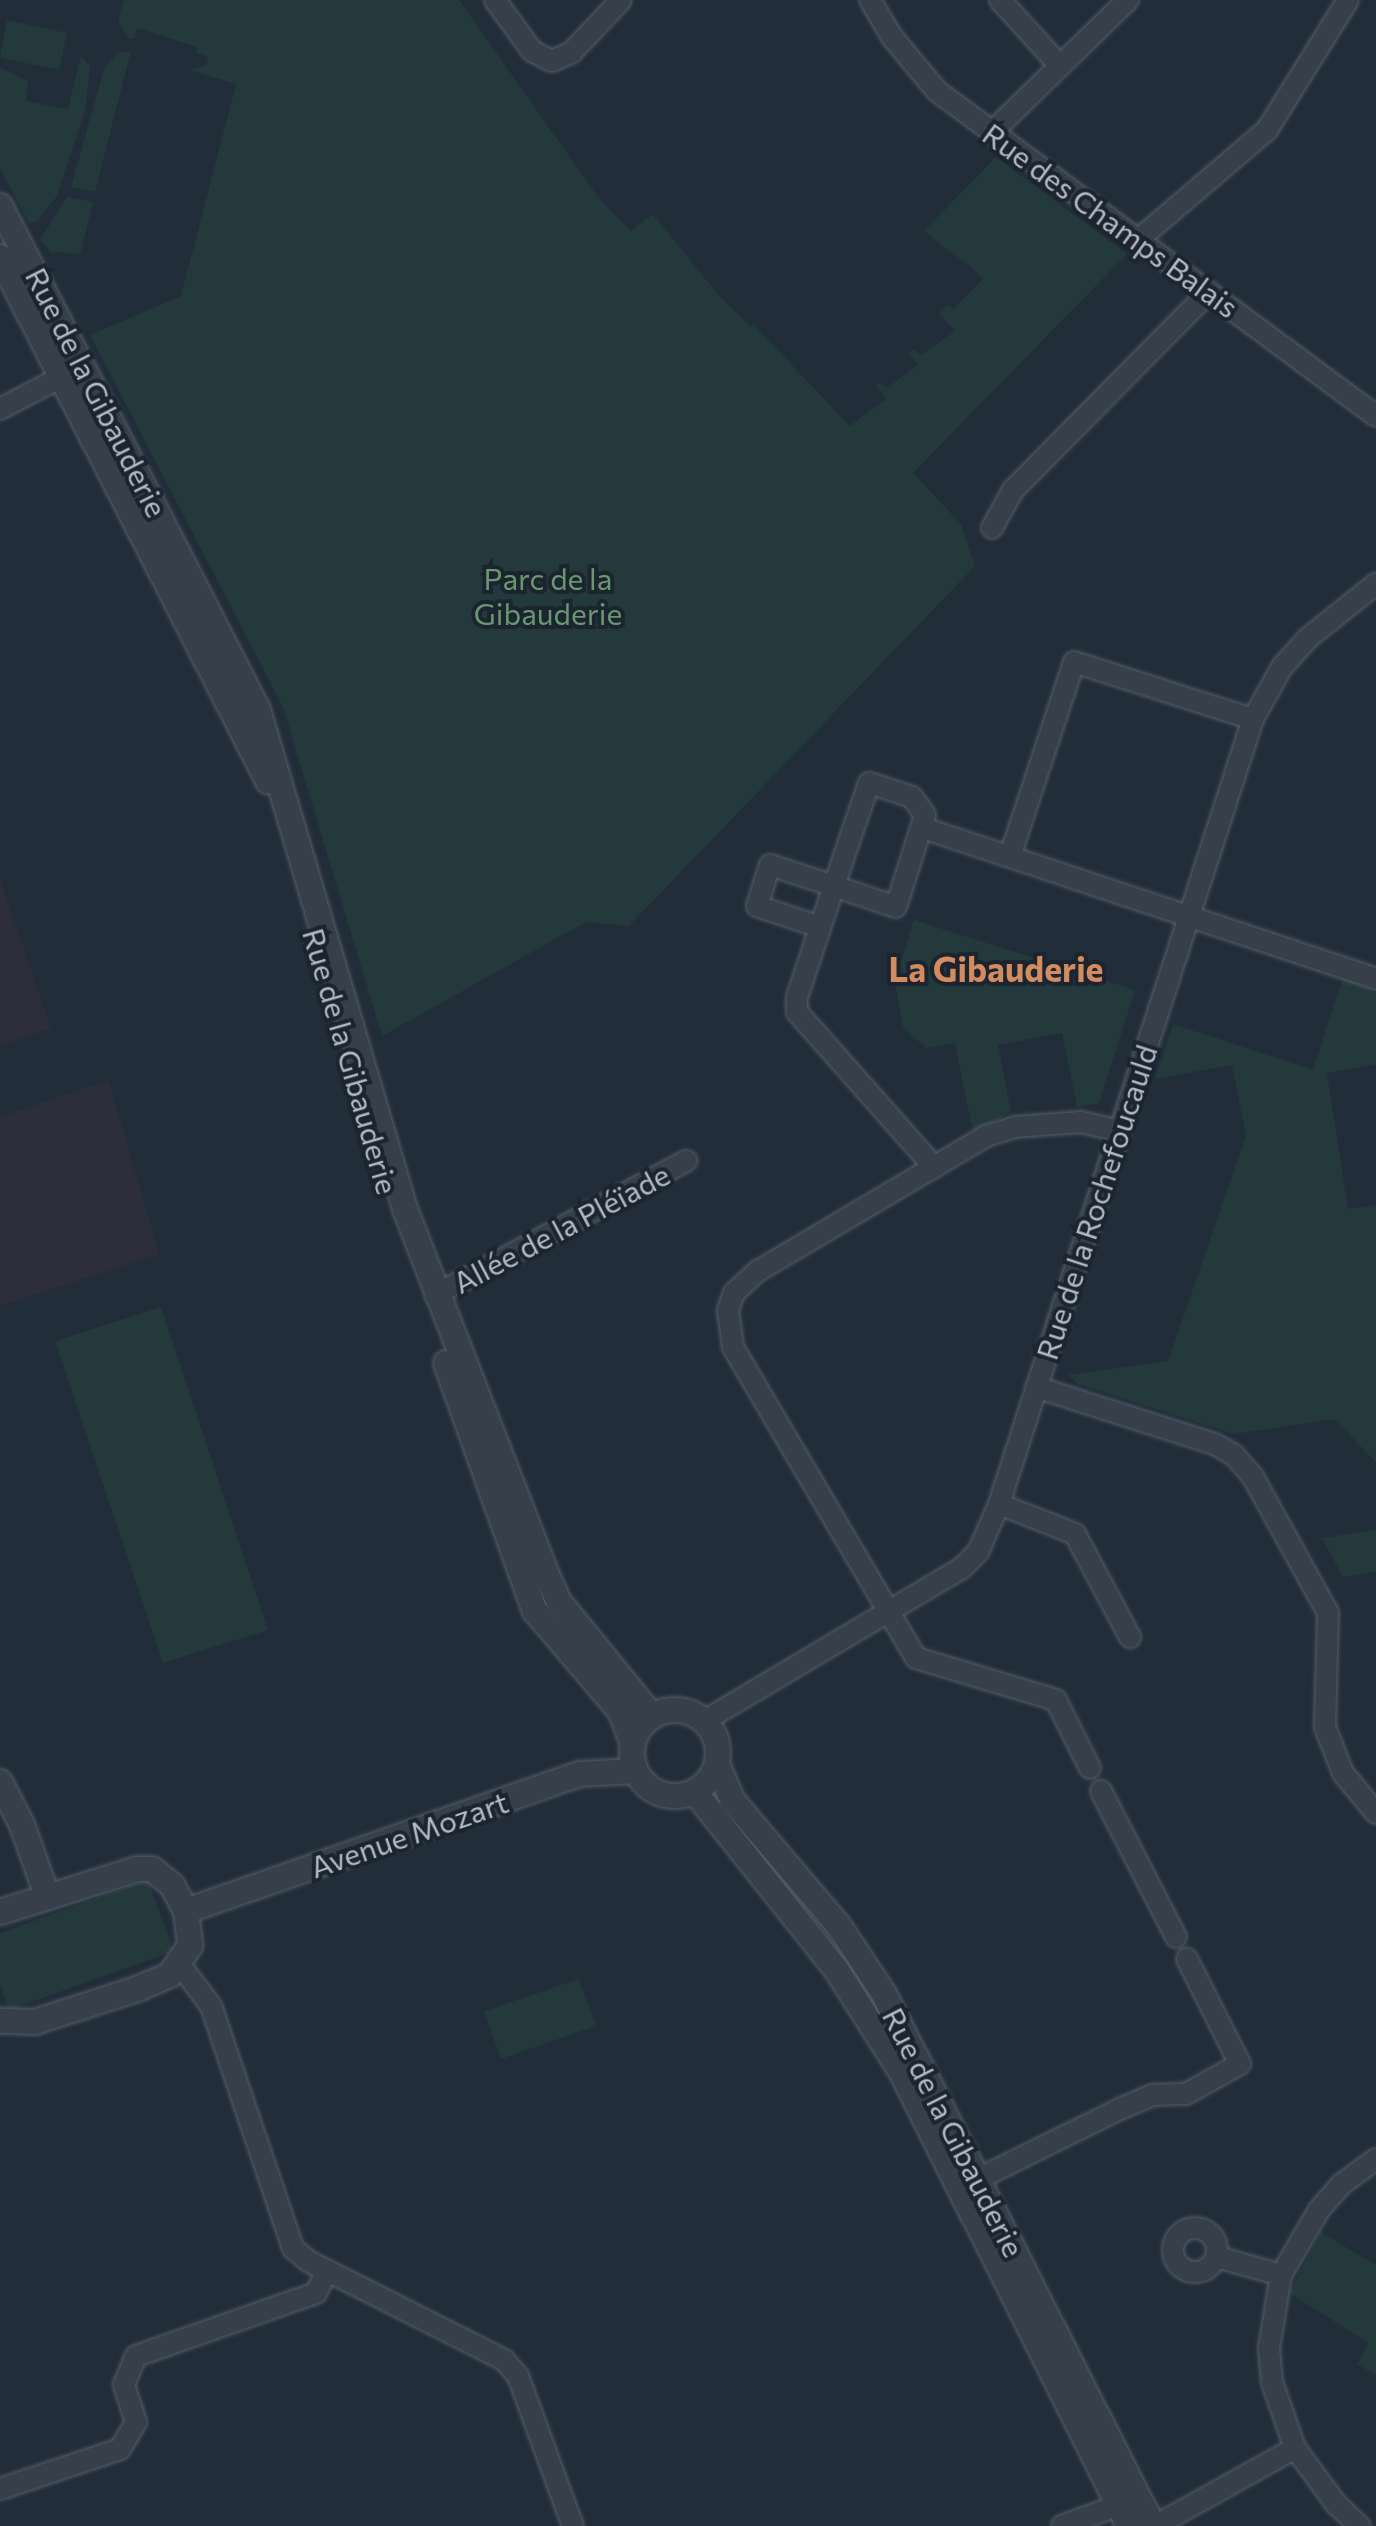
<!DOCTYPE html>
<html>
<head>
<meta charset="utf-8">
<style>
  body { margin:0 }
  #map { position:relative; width:1376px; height:2526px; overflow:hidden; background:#222d3a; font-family:Commissioner,sans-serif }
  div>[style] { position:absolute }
  .medical>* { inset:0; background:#2e2d3b }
  .green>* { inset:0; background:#24393b }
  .roads { filter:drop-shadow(0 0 2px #545d68) drop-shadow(0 0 2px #545d68) }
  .minor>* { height:20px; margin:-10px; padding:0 10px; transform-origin:10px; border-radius:10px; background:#363f4a }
  .minor>.ring { margin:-10px; padding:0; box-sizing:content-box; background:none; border:20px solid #363f4a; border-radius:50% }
  .tertiary>* { height:24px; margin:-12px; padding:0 12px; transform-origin:12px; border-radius:12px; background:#363f4a }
  .tertiary>.ring { margin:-12px; padding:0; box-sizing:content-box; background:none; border:24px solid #363f4a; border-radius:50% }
  span { translate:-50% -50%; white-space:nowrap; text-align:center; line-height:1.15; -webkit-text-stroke:8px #1b242f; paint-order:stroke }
  .street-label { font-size:30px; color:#b1bac6 }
  .park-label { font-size:30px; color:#689770 }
  .quarter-label { font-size:34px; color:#d28c5f; font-weight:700 }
</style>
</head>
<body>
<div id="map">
  <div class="medical">
    <i style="clip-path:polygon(0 879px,51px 1028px,0 1046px)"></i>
    <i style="clip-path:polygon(109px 1080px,159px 1254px,0 1306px,0 1117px)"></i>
  </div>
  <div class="green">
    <i style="clip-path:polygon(124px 0,459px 0,598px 197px,631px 231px,653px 214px,720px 297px,750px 326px,753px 324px,850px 426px,887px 398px,876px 386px,880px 382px,887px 388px,918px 365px,908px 353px,914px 349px,921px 355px,955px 331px,939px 313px,948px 305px,953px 309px,984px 278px,924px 231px,996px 157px,1127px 254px,913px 473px,961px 524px,975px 566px,629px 926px,586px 922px,382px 1036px,283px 707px,90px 335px,181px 296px,236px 84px,189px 70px,206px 65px,208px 57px,196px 53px,197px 47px,137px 28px,134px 39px,128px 38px,118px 22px)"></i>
    <i style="clip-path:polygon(7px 20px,67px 33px,59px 70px,0 58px)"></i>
    <i style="clip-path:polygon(131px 51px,95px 192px,71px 187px,105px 66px,119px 52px)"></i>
    <i style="clip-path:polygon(81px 55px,90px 67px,85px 110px,57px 196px,37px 221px,29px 223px,0 168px,0 67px,28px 81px,26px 101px,68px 109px)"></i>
    <i style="clip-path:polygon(67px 197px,93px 202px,80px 254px,51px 252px,40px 240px)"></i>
    <i style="clip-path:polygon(914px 920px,1135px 990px,1099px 1103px,1077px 1107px,1062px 1033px,998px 1045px,1011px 1112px,973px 1132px,955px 1043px,926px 1048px,903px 1027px,895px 981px)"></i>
    <i style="clip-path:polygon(1343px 977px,1376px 993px,1376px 1064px,1327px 1073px,1348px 1209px,1376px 1205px,1376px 1462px,1334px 1419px,1234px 1434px,1078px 1384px,1068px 1375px,1168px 1361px,1246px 1136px,1232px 1065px,1155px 1079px,1173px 1024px,1313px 1070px)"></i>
    <i style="clip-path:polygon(161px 1307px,268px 1630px,163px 1663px,55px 1341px)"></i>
    <i style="clip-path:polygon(1376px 1530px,1376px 1572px,1343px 1577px,1322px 1538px)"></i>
    <i style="clip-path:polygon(148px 1880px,174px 1951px,9px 2010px,0 1984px,0 1933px)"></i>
    <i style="clip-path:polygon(579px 1979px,596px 2026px,501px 2059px,484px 2011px)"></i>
    <i style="clip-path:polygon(1321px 2232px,1376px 2265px,1376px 2375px,1357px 2364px,1369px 2343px,1289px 2293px)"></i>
  </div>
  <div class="roads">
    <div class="minor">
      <i style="left:495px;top:0;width:63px;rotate:54deg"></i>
      <i style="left:532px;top:51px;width:22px;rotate:27deg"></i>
      <i style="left:552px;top:61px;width:22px;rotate:-24deg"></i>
      <i style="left:572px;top:52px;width:71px;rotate:-46.7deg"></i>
      <i style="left:870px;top:0;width:43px;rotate:59.3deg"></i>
      <i style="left:892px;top:37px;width:70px;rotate:50.2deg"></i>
      <i style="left:937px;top:91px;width:546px;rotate:36.51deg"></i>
      <i style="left:1000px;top:0;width:89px;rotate:47.7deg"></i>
      <i style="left:991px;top:133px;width:191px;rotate:-44.2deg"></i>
      <i style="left:1138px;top:240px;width:170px;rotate:-40.5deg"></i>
      <i style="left:1267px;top:130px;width:153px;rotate:-58.1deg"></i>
      <i style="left:0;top:409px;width:85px;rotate:-27.5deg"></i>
      <i style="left:992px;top:528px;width:43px;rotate:-61.1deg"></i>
      <i style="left:1013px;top:490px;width:279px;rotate:-45.3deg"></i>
      <i style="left:923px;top:828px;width:478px;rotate:18.4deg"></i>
      <i style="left:1010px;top:856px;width:204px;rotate:-71.7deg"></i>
      <i style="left:1074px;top:662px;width:188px;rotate:17.7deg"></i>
      <i style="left:820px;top:927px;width:66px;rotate:-161.6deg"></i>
      <i style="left:757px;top:906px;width:43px;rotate:-72.4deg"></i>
      <i style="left:770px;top:865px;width:67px;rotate:18.2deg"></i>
      <i style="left:834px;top:886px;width:65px;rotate:18.7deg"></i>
      <i style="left:896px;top:907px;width:96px;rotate:-72.5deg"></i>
      <i style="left:925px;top:815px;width:22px;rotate:-126deg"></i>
      <i style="left:912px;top:797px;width:45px;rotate:-162deg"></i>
      <i style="left:869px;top:783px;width:109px;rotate:108.8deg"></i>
      <i style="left:834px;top:886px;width:117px;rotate:108.4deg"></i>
      <i style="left:797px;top:997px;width:15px;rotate:90deg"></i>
      <i style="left:797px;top:1012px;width:207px;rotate:48.5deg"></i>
      <i style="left:435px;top:1295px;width:285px;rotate:-28.1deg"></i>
      <i style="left:1036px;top:1387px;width:188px;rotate:17.7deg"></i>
      <i style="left:1215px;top:1444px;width:22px;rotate:30deg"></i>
      <i style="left:1234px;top:1455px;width:29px;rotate:49deg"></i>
      <i style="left:1253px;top:1477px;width:155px;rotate:61.1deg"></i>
      <i style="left:1328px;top:1613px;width:114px;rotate:91.5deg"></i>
      <i style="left:1325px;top:1727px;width:49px;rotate:68.6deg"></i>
      <i style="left:1343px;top:1773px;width:52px;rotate:50.5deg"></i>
      <i style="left:999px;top:1504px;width:82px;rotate:21.5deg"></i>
      <i style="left:1075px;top:1534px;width:117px;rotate:61.9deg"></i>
      <i style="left:704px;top:1721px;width:301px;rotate:-30.7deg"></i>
      <i style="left:963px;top:1567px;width:21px;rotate:-45deg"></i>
      <i style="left:978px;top:1552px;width:52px;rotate:-66.4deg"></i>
      <i style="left:999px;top:1504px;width:825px;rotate:-72.07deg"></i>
      <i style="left:1253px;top:719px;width:60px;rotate:-60.9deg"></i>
      <i style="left:1282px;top:667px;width:39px;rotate:-48deg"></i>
      <i style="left:1308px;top:638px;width:87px;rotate:-38.5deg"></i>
      <i style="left:1090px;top:1768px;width:76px;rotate:-116.6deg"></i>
      <i style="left:1056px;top:1700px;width:146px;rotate:-163.3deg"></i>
      <i style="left:916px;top:1658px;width:361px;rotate:-120.5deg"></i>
      <i style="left:733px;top:1347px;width:37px;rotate:-98deg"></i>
      <i style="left:728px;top:1310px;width:18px;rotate:-71deg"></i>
      <i style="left:734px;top:1293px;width:33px;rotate:-43deg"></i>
      <i style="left:758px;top:1271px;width:265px;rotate:-30.6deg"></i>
      <i style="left:986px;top:1136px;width:30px;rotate:-17deg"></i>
      <i style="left:1015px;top:1127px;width:66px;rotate:-4.3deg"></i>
      <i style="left:1081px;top:1122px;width:39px;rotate:13deg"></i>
      <i style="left:1101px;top:1791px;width:164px;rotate:62.8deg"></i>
      <i style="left:180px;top:1965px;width:51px;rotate:52.9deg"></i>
      <i style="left:211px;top:2006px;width:256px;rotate:71.3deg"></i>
      <i style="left:293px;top:2248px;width:20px;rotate:41deg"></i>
      <i style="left:308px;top:2261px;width:220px;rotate:26.8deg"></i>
      <i style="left:504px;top:2360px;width:21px;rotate:49deg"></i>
      <i style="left:518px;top:2376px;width:160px;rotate:69.9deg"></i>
      <i style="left:966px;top:2185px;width:174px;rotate:-26.3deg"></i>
      <i style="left:1122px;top:2108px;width:34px;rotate:-23deg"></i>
      <i style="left:1153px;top:2095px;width:33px;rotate:-2deg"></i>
      <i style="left:1186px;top:2094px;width:62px;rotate:-29.1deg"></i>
      <i style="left:1240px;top:2064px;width:118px;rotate:-116.8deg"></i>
      <i class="ring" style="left:1173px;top:2228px;width:24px;height:24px"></i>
      <i style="left:1217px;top:2257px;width:66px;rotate:15.7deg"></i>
      <i style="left:1281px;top:2275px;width:75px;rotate:-59.7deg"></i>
      <i style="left:1319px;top:2210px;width:35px;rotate:-49deg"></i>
      <i style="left:1342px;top:2184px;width:42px;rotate:-36.3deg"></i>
      <i style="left:1281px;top:2275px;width:74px;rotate:99.3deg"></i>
      <i style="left:1269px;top:2348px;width:34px;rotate:85deg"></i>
      <i style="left:1272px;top:2382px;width:70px;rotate:70.8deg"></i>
      <i style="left:0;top:2489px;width:126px;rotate:-18.4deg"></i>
      <i style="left:120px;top:2449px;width:31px;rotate:-59deg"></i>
      <i style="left:136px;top:2422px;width:39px;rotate:-108deg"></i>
      <i style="left:124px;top:2385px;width:31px;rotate:-68deg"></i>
      <i style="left:136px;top:2356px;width:191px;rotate:-19.3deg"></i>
      <i style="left:316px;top:2293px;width:25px;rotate:-64deg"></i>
      <i style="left:1062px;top:2526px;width:61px;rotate:-20.2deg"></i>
      <i style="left:1155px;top:2526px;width:160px;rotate:-29.1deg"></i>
      <i style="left:1295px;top:2448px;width:69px;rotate:53.8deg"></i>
      <i style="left:1336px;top:2504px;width:33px;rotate:43deg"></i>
    </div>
    <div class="tertiary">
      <i style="left:0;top:206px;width:566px;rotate:62.89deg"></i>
      <i style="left:258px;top:710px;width:520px;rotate:73.59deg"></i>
      <i style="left:405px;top:1209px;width:400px;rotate:68.8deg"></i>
      <i style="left:550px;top:1582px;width:22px;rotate:66deg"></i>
      <i style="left:559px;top:1602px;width:147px;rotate:50.8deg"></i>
      <i style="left:0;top:257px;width:589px;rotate:62.91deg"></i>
      <i style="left:446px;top:1363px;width:263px;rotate:70.3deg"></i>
      <i style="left:535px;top:1611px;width:133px;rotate:49.6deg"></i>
      <i style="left:621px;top:1712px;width:33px;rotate:70deg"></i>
      <i class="ring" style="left:632px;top:1710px;width:62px;height:62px"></i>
      <i style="left:717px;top:1764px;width:39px;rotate:67deg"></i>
      <i style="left:732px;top:1800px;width:165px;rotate:49.7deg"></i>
      <i style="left:839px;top:1926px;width:82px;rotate:56.5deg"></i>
      <i style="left:884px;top:1994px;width:596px;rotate:63.18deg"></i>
      <i style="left:0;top:1782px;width:48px;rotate:62.9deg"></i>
      <i style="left:22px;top:1825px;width:77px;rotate:70.4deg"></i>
      <i style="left:695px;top:1792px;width:226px;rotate:51.5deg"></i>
      <i style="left:836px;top:1969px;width:123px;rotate:57.6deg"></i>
      <i style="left:902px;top:2073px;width:507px;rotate:63.38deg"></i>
      <i style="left:186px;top:1911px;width:417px;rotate:-19.2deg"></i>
      <i style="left:580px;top:1774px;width:55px;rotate:-3.1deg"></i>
      <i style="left:0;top:1912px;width:144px;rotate:-17.4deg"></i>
      <i style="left:137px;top:1869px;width:15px"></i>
      <i style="left:152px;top:1869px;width:26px;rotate:39deg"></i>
      <i style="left:172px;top:1885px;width:30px;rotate:62deg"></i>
      <i style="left:186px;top:1911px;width:35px;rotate:83deg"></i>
      <i style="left:190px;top:1946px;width:35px;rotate:125deg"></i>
      <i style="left:170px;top:1975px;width:33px;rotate:157deg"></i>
      <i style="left:140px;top:1988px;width:110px;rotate:162.1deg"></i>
      <i style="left:35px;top:2022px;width:35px;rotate:-178deg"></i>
    </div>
  </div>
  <div class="street-label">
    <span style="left:1111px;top:220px;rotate:36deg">Rue des Champs Balais</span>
    <span style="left:97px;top:392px;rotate:63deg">Rue de la Gibauderie</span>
    <span style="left:351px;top:1061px;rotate:74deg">Rue de la Gibauderie</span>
    <span style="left:1096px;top:1202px;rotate:-72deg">Rue de la Rochefoucauld</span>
    <span style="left:561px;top:1228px;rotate:-28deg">Allée de la Pléïade</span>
    <span style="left:409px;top:1834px;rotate:-19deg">Avenue Mozart</span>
    <span style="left:954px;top:2132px;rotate:63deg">Rue de la Gibauderie</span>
  </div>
  <div class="park-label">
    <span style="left:548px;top:595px">Parc de la<br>Gibauderie</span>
  </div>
  <div class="quarter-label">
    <span style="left:996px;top:969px">La Gibauderie</span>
  </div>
</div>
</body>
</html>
